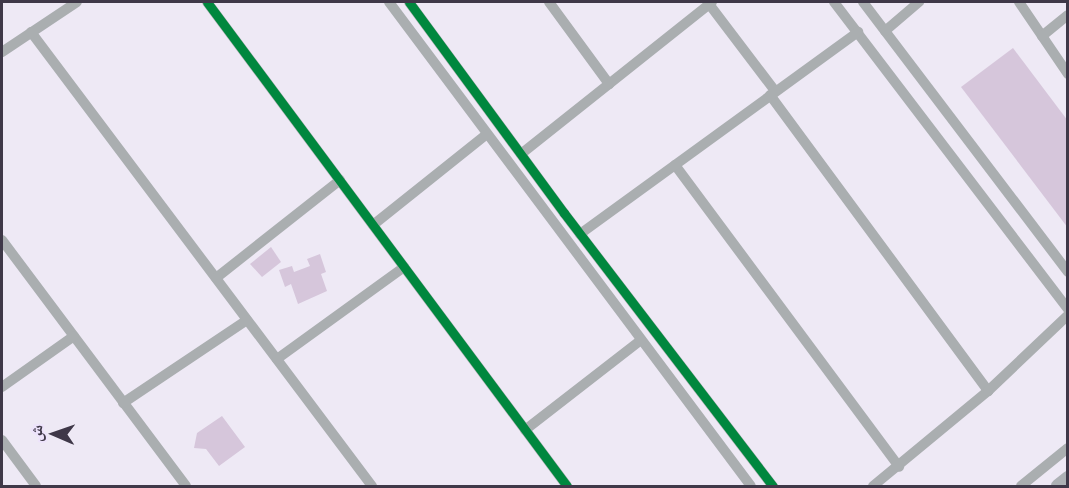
<!DOCTYPE html>
<html>
<head>
<meta charset="utf-8">
<style>
  body { margin:0 }
  #map { position:relative; width:1069px; height:488px; overflow:hidden; background:#eee9f5; font-family:Merriweather,"Noto Naskh Arabic",serif }
  div>[style] { position:absolute }
  .building>* { inset:0; background:#d6c6db }
  .minor>* { height:10px; margin:-5px; padding:0 5px; transform-origin:5px; border-radius:5px; background:#aaaeb0 }
  .major>* { height:14px; margin:-7px; padding:0 7px; transform-origin:7px; border-radius:7px; background:#adb1b5 }
  .cycleway>* { height:9px; margin:-4.5px; padding:0 4.5px; transform-origin:4.5px; border-radius:4.5px; background:#00873e }
  span { translate:-50% -50%; white-space:nowrap; text-align:center; line-height:1.15; -webkit-text-stroke:6px #ede3fb; paint-order:stroke }
  .frame { position:absolute; inset:0; border:3px solid #3f3848; pointer-events:none }
  .north { position:absolute; left:24px; top:404px; width:60px; height:60px; -webkit-text-stroke:4px #ede3fb; paint-order:stroke; rotate:272deg; font-size:16px; font-weight:700; line-height:24px; text-align:center; color:#3f3848 }
  .north::after { content:''; display:block; margin:auto; width:21px; height:27px; background:#3f3848; clip-path:polygon(50% 0,100% 100%,50% 72%,0 100%) }
</style>
</head>
<body>
<div id="map">
  <div class="building">
    <i style="clip-path:polygon(1013px 48px,1068px 121px,1068px 228px,961px 87px)"></i>
    <i style="clip-path:polygon(271px 247px,281px 262px,262px 277px,250px 264px)"></i>
    <i style="clip-path:polygon(320px 254px,326px 272px,321px 274px,327px 291px,298px 304px,291px 284px,285px 287px,279px 270px,292px 266px,294px 272px,310px 266px,307px 259px)"></i>
    <i style="clip-path:polygon(222px 416px,245px 447px,219px 466px,206px 449px,194px 448px,197px 433px)"></i>
  </div>
  <div class="minor">
    <i style="left:207px;top:2px;width:603px;rotate:53.36deg"></i>
    <i style="left:389px;top:2px;width:604px;rotate:53.21deg"></i>
    <i style="left:409px;top:2px;width:262px;rotate:53.7deg"></i>
    <i style="left:564px;top:213px;width:344px;rotate:52.6deg"></i>
    <i style="left:549px;top:2px;width:102px;rotate:53.8deg"></i>
    <i style="left:834px;top:2px;width:386px;rotate:52.7deg"></i>
    <i style="left:863px;top:2px;width:339px;rotate:52.8deg"></i>
    <i style="left:1019px;top:2px;width:87px;rotate:55.8deg"></i>
    <i style="left:709px;top:4px;width:109px;rotate:52.8deg"></i>
    <i style="left:885px;top:31px;width:45px;rotate:-40.5deg"></i>
    <i style="left:31px;top:32px;width:568px;rotate:53.09deg"></i>
    <i style="left:1042px;top:36px;width:33px;rotate:-39deg"></i>
    <i style="left:2px;top:52px;width:90px;rotate:-33.7deg"></i>
    <i style="left:770px;top:95px;width:368px;rotate:53.6deg"></i>
    <i style="left:521px;top:154px;width:244px;rotate:-38.5deg"></i>
    <i style="left:675px;top:165px;width:376px;rotate:53.4deg"></i>
    <i style="left:373px;top:225px;width:146px;rotate:-38.6deg"></i>
    <i style="left:580px;top:234px;width:344px;rotate:-36deg"></i>
    <i style="left:2px;top:240px;width:307px;rotate:53.2deg"></i>
    <i style="left:216px;top:278px;width:158px;rotate:-38.3deg"></i>
    <i style="left:277px;top:359px;width:157px;rotate:-35.9deg"></i>
    <i style="left:2px;top:387px;width:88px;rotate:-35.3deg"></i>
    <i style="left:123px;top:403px;width:149px;rotate:-33.8deg"></i>
    <i style="left:525px;top:430px;width:147px;rotate:-37.8deg"></i>
    <i style="left:2px;top:440px;width:57px;rotate:53.5deg"></i>
    <i style="left:873px;top:486px;width:149px;rotate:-39.6deg"></i>
    <i style="left:988px;top:391px;width:110px;rotate:-43.5deg"></i>
    <i style="left:1021px;top:486px;width:60px;rotate:-39deg"></i>
  </div>
  <div class="major">
    <i style="left:1058px;top:486px;width:13px;rotate:-39deg"></i>
  </div>
  <div class="cycleway">
    <i style="left:207px;top:2px;width:603px;rotate:53.36deg"></i>
    <i style="left:409px;top:2px;width:262px;rotate:53.7deg"></i>
    <i style="left:564px;top:213px;width:344px;rotate:52.6deg"></i>
  </div>
  <div class="frame"></div>
  <div class="north">ش</div>
</div>
</body>
</html>
